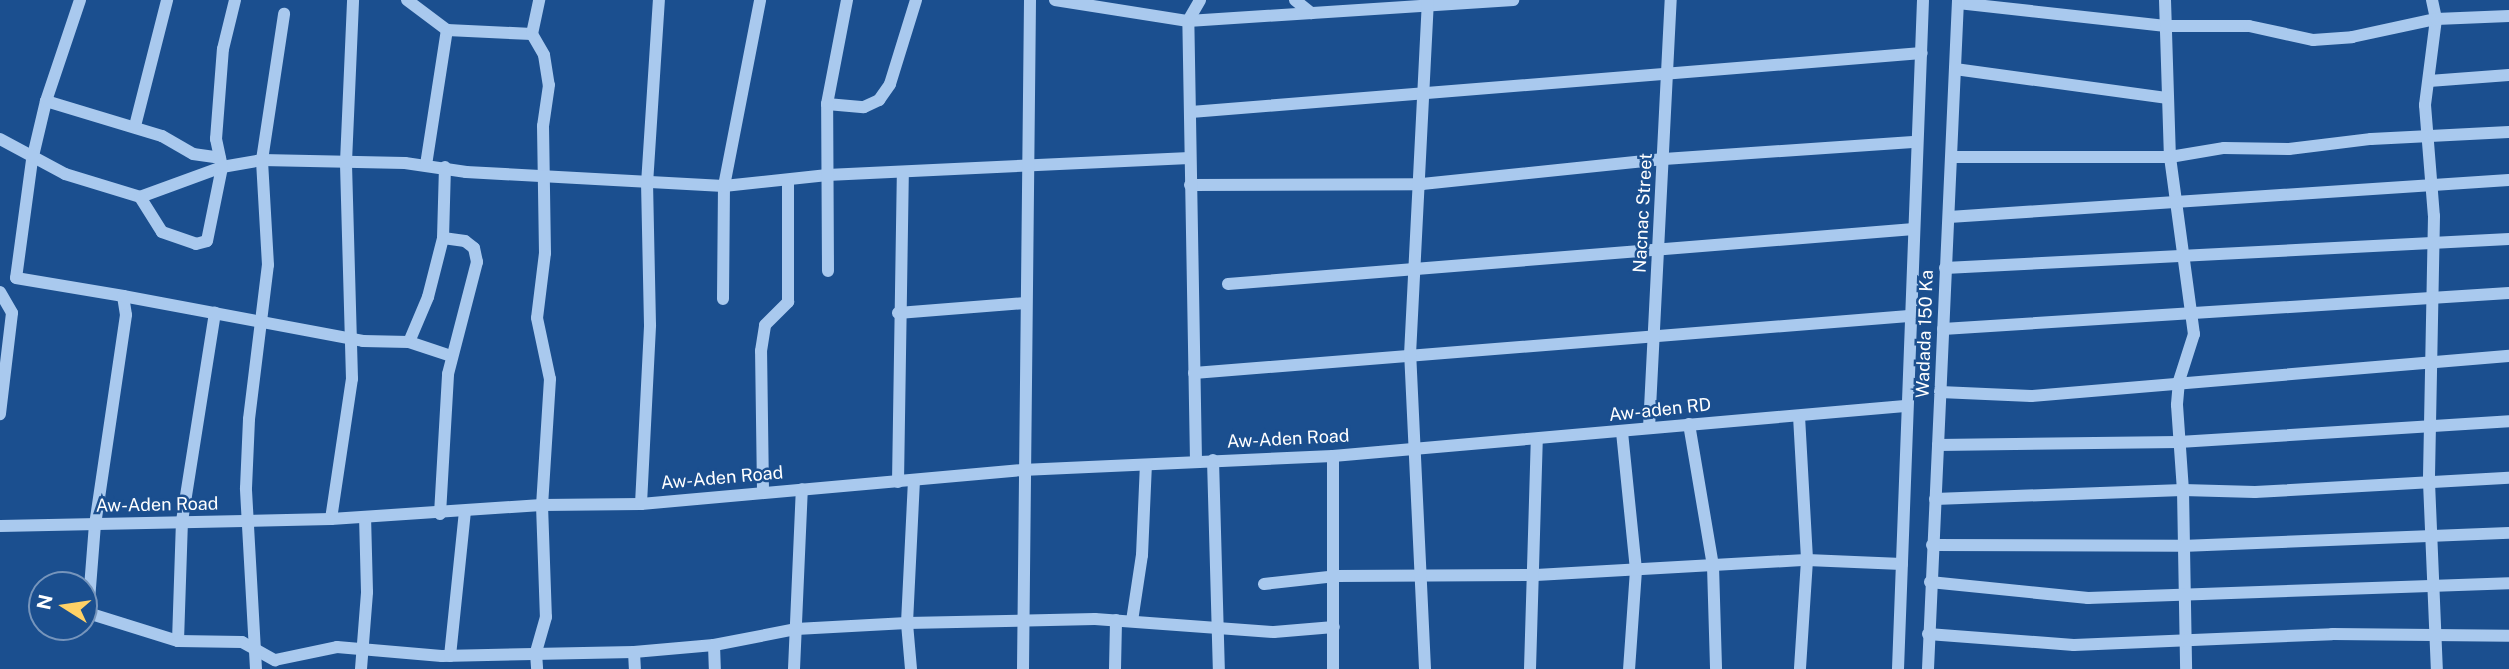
<!DOCTYPE html>
<html>
<head>
<meta charset="utf-8">
<style>
  body { margin:0 }
  #map { position:relative; width:2509px; height:669px; overflow:hidden; background:#1b4f8f; font-family:"Public Sans",sans-serif }
  div>[style] { position:absolute }
  .minor>* { height:12px; margin:-6px; padding:0 6px; transform-origin:6px; border-radius:6px; background:#a9c9ee }
  span { translate:-50% -50%; white-space:nowrap; text-align:center; line-height:1.15; -webkit-text-stroke:5px #1b4f8f; paint-order:stroke }
  .street-label { font-size:18px; color:#fff }
  .north { position:absolute; left:28px; top:571px; width:70px; height:70px; box-sizing:border-box; background:#1b4f8f; border:2px solid #7695bc; border-radius:50%; rotate:282deg; font-size:19px; font-weight:700; line-height:28px; text-align:center; color:#fff }
  .north::after { content:''; display:block; margin:auto; width:24px; height:32px; background:#ffd166; clip-path:polygon(50% 0,100% 100%,50% 72%,0 100%) }
</style>
</head>
<body>
<div id="map">
  <div class="minor">
    <i style="left:80px;top:0;width:107px;rotate:108.6deg"></i>
    <i style="left:46px;top:101px;width:61px;rotate:103.3deg"></i>
    <i style="left:32px;top:160px;width:119px;rotate:97.7deg"></i>
    <i style="left:16px;top:278px;width:109px;rotate:9.5deg"></i>
    <i style="left:123px;top:296px;width:19px;rotate:81deg"></i>
    <i style="left:126px;top:315px;width:211px;rotate:98.4deg"></i>
    <i style="left:95px;top:524px;width:89px;rotate:94.5deg"></i>
    <i style="left:88px;top:613px;width:94px;rotate:17.3deg"></i>
    <i style="left:178px;top:641px;width:120px;rotate:-88.1deg"></i>
    <i style="left:182px;top:521px;width:211px;rotate:-81deg"></i>
    <i style="left:407px;top:0;width:50px;rotate:36.9deg"></i>
    <i style="left:447px;top:30px;width:85px;rotate:2.7deg"></i>
    <i style="left:532px;top:34px;width:35px;rotate:-78deg"></i>
    <i style="left:1055px;top:0;width:135px;rotate:9deg"></i>
    <i style="left:1188px;top:21px;width:326px;rotate:-3.7deg"></i>
    <i style="left:1295px;top:0;width:21px;rotate:39deg"></i>
    <i style="left:2165px;top:0;width:157px;rotate:88.2deg"></i>
    <i style="left:2170px;top:157px;width:179px;rotate:82.3deg"></i>
    <i style="left:2194px;top:334px;width:49px;rotate:107.7deg"></i>
    <i style="left:2179px;top:381px;width:24px;rotate:95deg"></i>
    <i style="left:2177px;top:405px;width:85px;rotate:86deg"></i>
    <i style="left:2183px;top:490px;width:179px;rotate:89deg"></i>
    <i style="left:2432px;top:0;width:19px;rotate:78deg"></i>
    <i style="left:2436px;top:19px;width:87px;rotate:97.3deg"></i>
    <i style="left:2425px;top:105px;width:111px;rotate:85.4deg"></i>
    <i style="left:2434px;top:216px;width:266px;rotate:91.1deg"></i>
    <i style="left:2429px;top:482px;width:187px;rotate:87.6deg"></i>
    <i style="left:1958px;top:3px;width:209px;rotate:6.3deg"></i>
    <i style="left:2166px;top:26px;width:83px"></i>
    <i style="left:2249px;top:26px;width:66px;rotate:12.3deg"></i>
    <i style="left:2313px;top:40px;width:39px;rotate:-4deg"></i>
    <i style="left:2352px;top:37px;width:86px;rotate:-12.1deg"></i>
    <i style="left:2436px;top:19px;width:73px;rotate:-2.4deg"></i>
    <i style="left:532px;top:34px;width:24px;rotate:60deg"></i>
    <i style="left:544px;top:55px;width:30px;rotate:81deg"></i>
    <i style="left:549px;top:85px;width:41px;rotate:98.3deg"></i>
    <i style="left:543px;top:126px;width:127px;rotate:89.1deg"></i>
    <i style="left:545px;top:253px;width:65px;rotate:97deg"></i>
    <i style="left:537px;top:318px;width:62px;rotate:78deg"></i>
    <i style="left:550px;top:379px;width:126px;rotate:93.6deg"></i>
    <i style="left:542px;top:505px;width:112px;rotate:88deg"></i>
    <i style="left:546px;top:617px;width:37px;rotate:106deg"></i>
    <i style="left:536px;top:653px;width:16px;rotate:86deg"></i>
    <i style="left:1955px;top:69px;width:213px;rotate:7.8deg"></i>
    <i style="left:2429px;top:81px;width:80px;rotate:-4.3deg"></i>
    <i style="left:46px;top:101px;width:121px;rotate:16.8deg"></i>
    <i style="left:162px;top:136px;width:36px;rotate:30deg"></i>
    <i style="left:193px;top:154px;width:27px;rotate:8deg"></i>
    <i style="left:827px;top:104px;width:37px;rotate:5deg"></i>
    <i style="left:864px;top:107px;width:17px;rotate:-25deg"></i>
    <i style="left:879px;top:100px;width:19px;rotate:-55deg"></i>
    <i style="left:890px;top:84px;width:88px;rotate:-72.8deg"></i>
    <i style="left:1191px;top:112px;width:733px;rotate:-4.61deg"></i>
    <i style="left:135px;top:126px;width:130px;rotate:-75.7deg"></i>
    <i style="left:0;top:139px;width:74px;rotate:28.3deg"></i>
    <i style="left:65px;top:174px;width:78px;rotate:17deg"></i>
    <i style="left:140px;top:197px;width:87px;rotate:-20.1deg"></i>
    <i style="left:222px;top:167px;width:41px;rotate:-9.9deg"></i>
    <i style="left:262px;top:160px;width:143px;rotate:1.2deg"></i>
    <i style="left:405px;top:163px;width:62px;rotate:8.4deg"></i>
    <i style="left:466px;top:172px;width:258px;rotate:3.1deg"></i>
    <i style="left:724px;top:186px;width:104px;rotate:-6.1deg"></i>
    <i style="left:827px;top:175px;width:363px;rotate:-2.7deg"></i>
    <i style="left:1952px;top:157px;width:218px"></i>
    <i style="left:2170px;top:157px;width:55px;rotate:-9.5deg"></i>
    <i style="left:2224px;top:148px;width:65px;rotate:0.9deg"></i>
    <i style="left:2289px;top:149px;width:83px;rotate:-7deg"></i>
    <i style="left:2371px;top:139px;width:138px;rotate:-2.9deg"></i>
    <i style="left:426px;top:165px;width:137px;rotate:-81.2deg"></i>
    <i style="left:1190px;top:185px;width:232px;rotate:-0.2deg"></i>
    <i style="left:1422px;top:184px;width:243px;rotate:-5.9deg"></i>
    <i style="left:1664px;top:159px;width:253px;rotate:-3.9deg"></i>
    <i style="left:140px;top:197px;width:41px;rotate:57.8deg"></i>
    <i style="left:162px;top:232px;width:36px;rotate:19deg"></i>
    <i style="left:196px;top:244px;width:11px;rotate:-15deg"></i>
    <i style="left:207px;top:241px;width:76px;rotate:-78.5deg"></i>
    <i style="left:222px;top:167px;width:29px;rotate:-102deg"></i>
    <i style="left:216px;top:139px;width:90px;rotate:-85.6deg"></i>
    <i style="left:223px;top:49px;width:50px;rotate:-76.2deg"></i>
    <i style="left:1949px;top:217px;width:561px;rotate:-3.78deg"></i>
    <i style="left:1945px;top:268px;width:565px;rotate:-2.94deg"></i>
    <i style="left:828px;top:271px;width:167px;rotate:-90.3deg"></i>
    <i style="left:827px;top:104px;width:106px;rotate:-79.1deg"></i>
    <i style="left:1228px;top:284px;width:688px;rotate:-4.58deg"></i>
    <i style="left:0;top:292px;width:24px;rotate:60deg"></i>
    <i style="left:12px;top:313px;width:102px;rotate:96.8deg"></i>
    <i style="left:123px;top:296px;width:244px;rotate:10.6deg"></i>
    <i style="left:363px;top:341px;width:46px;rotate:1.2deg"></i>
    <i style="left:409px;top:342px;width:49px;rotate:-67.1deg"></i>
    <i style="left:428px;top:297px;width:61px;rotate:-75.7deg"></i>
    <i style="left:443px;top:238px;width:71px;rotate:-88.4deg"></i>
    <i style="left:723px;top:299px;width:113px;rotate:-89.5deg"></i>
    <i style="left:724px;top:186px;width:189px;rotate:-79deg"></i>
    <i style="left:898px;top:313px;width:128px;rotate:-4.5deg"></i>
    <i style="left:1943px;top:329px;width:567px;rotate:-3.64deg"></i>
    <i style="left:409px;top:342px;width:44px;rotate:18.4deg"></i>
    <i style="left:1194px;top:373px;width:717px;rotate:-4.56deg"></i>
    <i style="left:1940px;top:392px;width:91px;rotate:2.5deg"></i>
    <i style="left:2031px;top:396px;width:480px;rotate:-4.8deg"></i>
    <i style="left:1799px;top:416px;width:144px;rotate:86.8deg"></i>
    <i style="left:1807px;top:560px;width:109px;rotate:93.7deg"></i>
    <i style="left:1689px;top:424px;width:144px;rotate:80.4deg"></i>
    <i style="left:1713px;top:566px;width:103px;rotate:88.3deg"></i>
    <i style="left:1649px;top:428px;width:429px;rotate:-87.1deg"></i>
    <i style="left:1622px;top:432px;width:139px;rotate:84.2deg"></i>
    <i style="left:1636px;top:570px;width:99px;rotate:94deg"></i>
    <i style="left:1938px;top:445px;width:241px;rotate:-0.7deg"></i>
    <i style="left:2179px;top:442px;width:331px;rotate:-3.6deg"></i>
    <i style="left:1213px;top:460px;width:209px;rotate:88.4deg"></i>
    <i style="left:1196px;top:461px;width:440px;rotate:-91deg"></i>
    <i style="left:1188px;top:21px;width:24px;rotate:-60deg"></i>
    <i style="left:898px;top:482px;width:309px;rotate:-89.1deg"></i>
    <i style="left:763px;top:491px;width:140px;rotate:-90.8deg"></i>
    <i style="left:761px;top:351px;width:26px;rotate:-81deg"></i>
    <i style="left:765px;top:325px;width:33px;rotate:-45deg"></i>
    <i style="left:788px;top:302px;width:122px;rotate:-90deg"></i>
    <i style="left:1935px;top:499px;width:248px;rotate:-2.1deg"></i>
    <i style="left:2183px;top:490px;width:72px;rotate:1.6deg"></i>
    <i style="left:2255px;top:492px;width:254px;rotate:-3.2deg"></i>
    <i style="left:641px;top:504px;width:179px;rotate:-87.1deg"></i>
    <i style="left:650px;top:325px;width:141px;rotate:-91.2deg"></i>
    <i style="left:647px;top:184px;width:184px;rotate:-86.3deg"></i>
    <i style="left:440px;top:514px;width:140px;rotate:-86.7deg"></i>
    <i style="left:448px;top:374px;width:116px;rotate:-75.5deg"></i>
    <i style="left:477px;top:262px;width:14px;rotate:-102deg"></i>
    <i style="left:474px;top:248px;width:11px;rotate:-142deg"></i>
    <i style="left:465px;top:241px;width:22px;rotate:-172deg"></i>
    <i style="left:331px;top:519px;width:142px;rotate:-81.5deg"></i>
    <i style="left:352px;top:379px;width:217px;rotate:-91.6deg"></i>
    <i style="left:346px;top:162px;width:162px;rotate:-87.5deg"></i>
    <i style="left:0;top:526px;width:331px;rotate:-1.2deg"></i>
    <i style="left:331px;top:519px;width:211px;rotate:-3.8deg"></i>
    <i style="left:542px;top:505px;width:99px;rotate:-0.6deg"></i>
    <i style="left:641px;top:504px;width:383px;rotate:-5.1deg"></i>
    <i style="left:1022px;top:470px;width:311px;rotate:-2.6deg"></i>
    <i style="left:1333px;top:456px;width:574px;rotate:-5deg"></i>
    <i style="left:1932px;top:545px;width:250px;rotate:0.2deg"></i>
    <i style="left:2182px;top:546px;width:327px;rotate:-2.3deg"></i>
    <i style="left:1930px;top:582px;width:159px;rotate:5.8deg"></i>
    <i style="left:2088px;top:598px;width:421px;rotate:-2deg"></i>
    <i style="left:1264px;top:584px;width:72px;rotate:-6.3deg"></i>
    <i style="left:1336px;top:576px;width:200px;rotate:-0.3deg"></i>
    <i style="left:1536px;top:575px;width:271px;rotate:-3.2deg"></i>
    <i style="left:1807px;top:560px;width:95px;rotate:2.4deg"></i>
    <i style="left:1132px;top:621px;width:67px;rotate:-81.4deg"></i>
    <i style="left:1142px;top:555px;width:90px;rotate:-87.5deg"></i>
    <i style="left:1928px;top:634px;width:146px;rotate:4.3deg"></i>
    <i style="left:2074px;top:645px;width:258px;rotate:-2.4deg"></i>
    <i style="left:2332px;top:634px;width:177px;rotate:0.6deg"></i>
    <i style="left:178px;top:641px;width:64px;rotate:0.9deg"></i>
    <i style="left:242px;top:642px;width:38px;rotate:29deg"></i>
    <i style="left:275px;top:660px;width:63px;rotate:-11.8deg"></i>
    <i style="left:337px;top:647px;width:105px;rotate:4.9deg"></i>
    <i style="left:442px;top:656px;width:192px;rotate:-1.2deg"></i>
    <i style="left:634px;top:652px;width:80px;rotate:-5deg"></i>
    <i style="left:714px;top:645px;width:84px;rotate:-11deg"></i>
    <i style="left:796px;top:629px;width:111px;rotate:-3.1deg"></i>
    <i style="left:907px;top:623px;width:188px;rotate:-1.2deg"></i>
    <i style="left:1095px;top:619px;width:179px;rotate:4.2deg"></i>
    <i style="left:1274px;top:632px;width:60px;rotate:-4.8deg"></i>
    <i style="left:714px;top:645px;width:24px;rotate:88deg"></i>
    <i style="left:634px;top:652px;width:17px;rotate:87deg"></i>
    <i style="left:450px;top:656px;width:145px;rotate:-84.1deg"></i>
    <i style="left:256px;top:669px;width:181px;rotate:-93.2deg"></i>
    <i style="left:246px;top:488px;width:69px;rotate:-87.5deg"></i>
    <i style="left:249px;top:419px;width:155px;rotate:-83deg"></i>
    <i style="left:268px;top:265px;width:105px;rotate:-93.3deg"></i>
    <i style="left:262px;top:160px;width:148px;rotate:-81.4deg"></i>
    <i style="left:361px;top:669px;width:77px;rotate:-85.5deg"></i>
    <i style="left:367px;top:592px;width:74px;rotate:-91.5deg"></i>
    <i style="left:794px;top:669px;width:180px;rotate:-87.5deg"></i>
    <i style="left:911px;top:669px;width:46px;rotate:-95deg"></i>
    <i style="left:907px;top:623px;width:142px;rotate:-87.2deg"></i>
    <i style="left:1023px;top:669px;width:669px;rotate:-89.4deg"></i>
    <i style="left:1115px;top:669px;width:49px;rotate:-88.8deg"></i>
    <i style="left:1333px;top:669px;width:213px;rotate:-90deg"></i>
    <i style="left:1425px;top:669px;width:314px;rotate:-92.7deg"></i>
    <i style="left:1410px;top:355px;width:355px;rotate:-87.1deg"></i>
    <i style="left:1530px;top:669px;width:230px;rotate:-88.3deg"></i>
    <i style="left:1898px;top:669px;width:669px;rotate:-87.86deg"></i>
    <i style="left:1928px;top:669px;width:670px;rotate:-87.43deg"></i>
  </div>
  <div class="street-label">
    <span style="left:1643px;top:213px;rotate:-87deg">Nacnac Street</span>
    <span style="left:1925px;top:334px;rotate:-88deg">Wadada 150 Ka</span>
    <span style="left:1660px;top:410px;rotate:-6deg">Aw-aden RD</span>
    <span style="left:1288px;top:439px;rotate:-3deg">Aw-Aden Road</span>
    <span style="left:722px;top:478px;rotate:-5deg">Aw-Aden Road</span>
    <span style="left:157px;top:505px;rotate:-1deg">Aw-Aden Road</span>
  </div>
  <div class="north">N</div>
</div>
</body>
</html>
